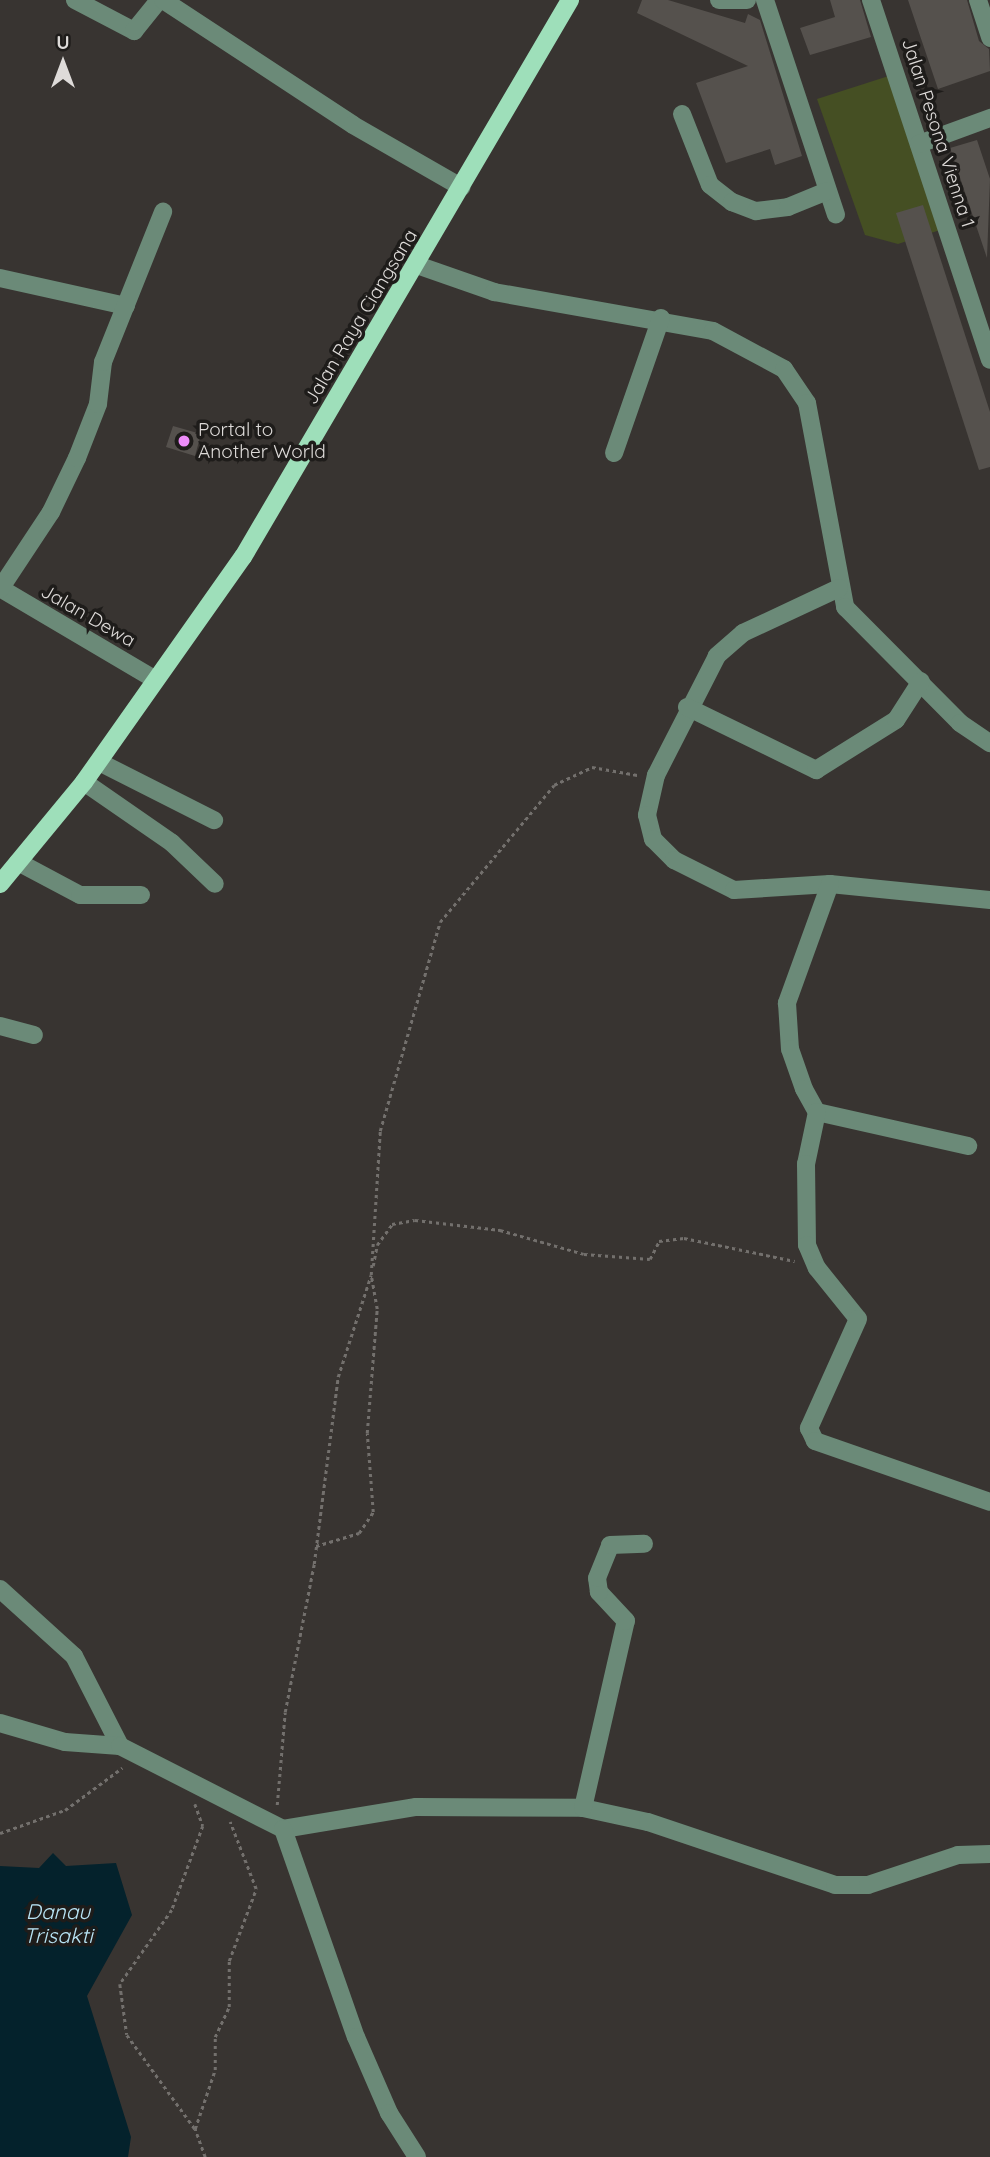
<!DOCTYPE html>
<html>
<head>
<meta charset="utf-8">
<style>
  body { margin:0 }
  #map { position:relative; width:990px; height:2157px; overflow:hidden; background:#383431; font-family:Quicksand,sans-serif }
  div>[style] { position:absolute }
  .green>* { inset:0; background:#454f23 }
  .water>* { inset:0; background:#04222c }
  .building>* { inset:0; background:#55514d }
  .path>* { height:2.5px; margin-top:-1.25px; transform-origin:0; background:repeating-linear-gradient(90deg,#73706d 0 3.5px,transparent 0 7px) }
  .minor>* { height:18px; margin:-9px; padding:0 9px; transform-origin:9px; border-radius:9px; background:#6b8a78 }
  .major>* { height:18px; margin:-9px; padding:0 9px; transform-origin:9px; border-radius:9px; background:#9edfba }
  .dots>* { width:19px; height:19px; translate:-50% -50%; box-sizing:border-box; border:4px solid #1e1c1a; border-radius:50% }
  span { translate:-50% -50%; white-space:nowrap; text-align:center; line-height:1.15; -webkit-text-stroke:7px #1e1c1a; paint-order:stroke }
  .street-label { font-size:19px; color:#dedbd9 }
  .poi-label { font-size:19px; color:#dedbd9 }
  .left { translate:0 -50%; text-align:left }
  .water-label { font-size:21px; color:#b8e4f5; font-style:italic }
  .north { position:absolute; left:28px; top:28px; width:70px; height:70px; -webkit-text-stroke:5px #1e1c1a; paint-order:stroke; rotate:0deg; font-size:19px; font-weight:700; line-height:28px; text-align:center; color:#dedbd9 }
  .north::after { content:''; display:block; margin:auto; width:24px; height:32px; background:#dedbd9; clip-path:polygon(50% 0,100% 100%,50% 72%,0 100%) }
</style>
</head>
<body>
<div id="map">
  <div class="green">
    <i style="clip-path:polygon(898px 73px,949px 227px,898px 244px,865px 235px,817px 99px)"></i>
  </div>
  <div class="water">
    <i style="clip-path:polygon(53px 1853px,66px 1866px,116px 1863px,132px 1915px,87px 1996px,131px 2137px,128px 2157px,0 2157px,0 1866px,39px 1868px)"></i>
  </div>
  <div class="building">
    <i style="clip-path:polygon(642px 0,668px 0,745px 23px,748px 14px,760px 20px,802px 156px,775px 165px,770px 149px,726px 163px,696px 83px,748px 66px,637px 13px)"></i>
    <i style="clip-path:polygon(830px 0,860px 0,871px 37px,810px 55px,800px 28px,835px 17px)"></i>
    <i style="clip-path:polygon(908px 0,967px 0,979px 41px,989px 49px,990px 71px,938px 89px)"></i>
    <i style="clip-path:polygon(977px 140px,990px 179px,987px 258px,950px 148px)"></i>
    <i style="clip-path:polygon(923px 205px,990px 412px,990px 467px,979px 470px,896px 213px)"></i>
    <i style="clip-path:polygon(173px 426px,201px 434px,195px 456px,166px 447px)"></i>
  </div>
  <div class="path">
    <i style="left:373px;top:1266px;width:21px;rotate:-79deg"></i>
    <i style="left:377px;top:1245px;width:26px;rotate:-54deg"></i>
    <i style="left:392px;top:1224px;width:23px;rotate:-10deg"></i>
    <i style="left:415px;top:1220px;width:86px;rotate:6.7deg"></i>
    <i style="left:500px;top:1230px;width:87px;rotate:15.9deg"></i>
    <i style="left:584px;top:1254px;width:66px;rotate:4.3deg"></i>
    <i style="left:650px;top:1259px;width:20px;rotate:-63deg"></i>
    <i style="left:659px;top:1241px;width:25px;rotate:-7deg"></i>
    <i style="left:684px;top:1238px;width:113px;rotate:11.7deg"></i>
    <i style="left:316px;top:1546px;width:45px;rotate:-16.8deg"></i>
    <i style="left:359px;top:1533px;width:25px;rotate:-56deg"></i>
    <i style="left:373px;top:1512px;width:79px;rotate:-94.3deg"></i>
    <i style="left:367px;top:1433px;width:124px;rotate:-85.4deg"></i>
    <i style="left:377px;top:1309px;width:34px;rotate:-100deg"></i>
    <i style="left:195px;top:1804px;width:23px;rotate:70deg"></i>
    <i style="left:203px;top:1826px;width:90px;rotate:110.3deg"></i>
    <i style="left:172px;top:1910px;width:90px;rotate:125.1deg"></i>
    <i style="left:120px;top:1984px;width:51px;rotate:82.2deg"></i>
    <i style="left:127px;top:2035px;width:116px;rotate:54.1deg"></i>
    <i style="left:277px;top:1805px;width:93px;rotate:-85.1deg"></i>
    <i style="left:285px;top:1712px;width:151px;rotate:-78.9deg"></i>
    <i style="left:314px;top:1564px;width:189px;rotate:-82.7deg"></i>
    <i style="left:338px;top:1377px;width:107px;rotate:-72.1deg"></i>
    <i style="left:371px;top:1275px;width:144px;rotate:-86.4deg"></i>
    <i style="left:380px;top:1131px;width:217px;rotate:-74deg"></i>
    <i style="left:440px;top:922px;width:178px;rotate:-50.2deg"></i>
    <i style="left:554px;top:785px;width:42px;rotate:-25.3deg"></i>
    <i style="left:592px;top:767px;width:46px;rotate:10.1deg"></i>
    <i style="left:0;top:1833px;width:69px;rotate:-19.5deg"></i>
    <i style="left:65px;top:1810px;width:71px;rotate:-36.4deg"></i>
    <i style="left:205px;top:2157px;width:30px;rotate:-110deg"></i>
    <i style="left:195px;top:2129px;width:62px;rotate:-71.3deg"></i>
    <i style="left:215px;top:2070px;width:33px;rotate:-90deg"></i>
    <i style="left:215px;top:2037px;width:33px;rotate:-65deg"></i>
    <i style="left:229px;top:2007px;width:46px;rotate:-90deg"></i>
    <i style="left:229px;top:1961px;width:77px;rotate:-69.4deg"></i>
    <i style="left:256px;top:1889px;width:72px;rotate:-111.2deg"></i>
  </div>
  <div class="minor">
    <i style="left:75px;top:0;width:67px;rotate:27.7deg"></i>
    <i style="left:134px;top:31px;width:40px;rotate:-51deg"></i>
    <i style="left:163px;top:0;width:227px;rotate:33.3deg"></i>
    <i style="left:353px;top:125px;width:125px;rotate:29.9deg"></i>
    <i style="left:719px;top:0;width:28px"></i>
    <i style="left:765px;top:0;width:226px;rotate:71.7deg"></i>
    <i style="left:871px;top:0;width:379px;rotate:71.7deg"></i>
    <i style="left:978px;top:0;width:40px;rotate:72deg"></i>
    <i style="left:682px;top:114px;width:76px;rotate:68.5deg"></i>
    <i style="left:710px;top:185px;width:28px;rotate:38deg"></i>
    <i style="left:732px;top:202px;width:26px;rotate:21deg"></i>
    <i style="left:756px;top:211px;width:32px;rotate:-7deg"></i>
    <i style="left:788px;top:207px;width:42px;rotate:-22.3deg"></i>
    <i style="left:919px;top:144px;width:76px;rotate:-20.1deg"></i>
    <i style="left:417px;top:265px;width:82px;rotate:19.3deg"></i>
    <i style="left:494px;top:292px;width:222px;rotate:10.1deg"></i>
    <i style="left:713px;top:331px;width:81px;rotate:28.2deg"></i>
    <i style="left:784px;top:369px;width:41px;rotate:55.9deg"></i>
    <i style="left:807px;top:403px;width:208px;rotate:79.4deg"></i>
    <i style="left:845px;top:607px;width:163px;rotate:45.2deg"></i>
    <i style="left:960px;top:723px;width:36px;rotate:34deg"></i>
    <i style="left:0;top:278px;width:129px;rotate:12.5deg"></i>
    <i style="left:614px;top:453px;width:143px;rotate:-70.8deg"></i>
    <i style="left:0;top:588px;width:179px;rotate:30.6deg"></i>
    <i style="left:839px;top:588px;width:106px;rotate:154.9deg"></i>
    <i style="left:743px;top:633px;width:35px;rotate:139deg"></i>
    <i style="left:717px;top:656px;width:134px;rotate:117.1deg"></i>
    <i style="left:656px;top:775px;width:41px;rotate:102.7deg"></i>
    <i style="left:647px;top:815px;width:25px;rotate:76deg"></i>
    <i style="left:653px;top:839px;width:30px;rotate:45deg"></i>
    <i style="left:674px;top:860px;width:67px;rotate:26.6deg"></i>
    <i style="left:734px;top:890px;width:96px;rotate:-3.6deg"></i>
    <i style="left:830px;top:884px;width:161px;rotate:5.7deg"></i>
    <i style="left:0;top:589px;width:92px;rotate:-56.5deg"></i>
    <i style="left:51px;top:512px;width:60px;rotate:-64.3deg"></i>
    <i style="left:77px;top:458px;width:58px;rotate:-68.7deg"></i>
    <i style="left:98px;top:404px;width:42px;rotate:-83.2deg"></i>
    <i style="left:103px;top:362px;width:162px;rotate:-68.2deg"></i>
    <i style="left:687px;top:707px;width:144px;rotate:26deg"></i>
    <i style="left:816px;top:770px;width:94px;rotate:-32deg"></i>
    <i style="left:896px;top:720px;width:46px;rotate:-57.3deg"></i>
    <i style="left:99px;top:762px;width:129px;rotate:26.8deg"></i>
    <i style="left:84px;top:782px;width:107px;rotate:34.7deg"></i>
    <i style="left:172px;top:843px;width:59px;rotate:43.6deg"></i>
    <i style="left:18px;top:862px;width:70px;rotate:28deg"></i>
    <i style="left:80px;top:895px;width:61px"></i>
    <i style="left:830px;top:884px;width:127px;rotate:109.9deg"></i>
    <i style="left:787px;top:1003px;width:46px;rotate:86.3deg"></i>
    <i style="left:790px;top:1049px;width:42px;rotate:70.7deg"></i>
    <i style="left:804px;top:1089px;width:26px;rotate:61deg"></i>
    <i style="left:817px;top:1112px;width:155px;rotate:12.7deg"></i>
    <i style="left:0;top:1026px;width:35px;rotate:15deg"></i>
    <i style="left:817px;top:1112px;width:53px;rotate:101.9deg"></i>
    <i style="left:806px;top:1164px;width:81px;rotate:89.3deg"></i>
    <i style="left:807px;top:1245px;width:25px;rotate:67deg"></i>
    <i style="left:817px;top:1268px;width:65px;rotate:51.2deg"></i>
    <i style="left:858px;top:1319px;width:120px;rotate:114.2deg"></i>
    <i style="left:809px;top:1428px;width:14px;rotate:65deg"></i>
    <i style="left:815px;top:1441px;width:185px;rotate:19.2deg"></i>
    <i style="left:0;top:1589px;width:100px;rotate:42.2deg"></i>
    <i style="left:74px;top:1656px;width:101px;rotate:62.9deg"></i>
    <i style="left:0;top:1723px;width:68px;rotate:16.3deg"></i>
    <i style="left:65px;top:1742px;width:55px;rotate:4.2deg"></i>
    <i style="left:120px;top:1746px;width:183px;rotate:27deg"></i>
    <i style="left:283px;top:1829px;width:135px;rotate:-9.4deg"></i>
    <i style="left:416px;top:1807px;width:167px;rotate:0.3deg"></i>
    <i style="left:583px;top:1808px;width:66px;rotate:12.2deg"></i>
    <i style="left:648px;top:1822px;width:197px;rotate:18.6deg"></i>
    <i style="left:835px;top:1885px;width:33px"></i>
    <i style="left:868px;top:1885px;width:95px;rotate:-18.4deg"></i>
    <i style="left:958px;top:1855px;width:32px;rotate:-2deg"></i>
    <i style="left:583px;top:1808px;width:192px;rotate:-77.1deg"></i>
    <i style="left:626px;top:1621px;width:40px;rotate:-133deg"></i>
    <i style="left:599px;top:1592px;width:14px;rotate:-98deg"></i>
    <i style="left:597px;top:1578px;width:35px;rotate:-68deg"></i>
    <i style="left:610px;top:1545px;width:34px;rotate:-2deg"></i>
    <i style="left:283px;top:1829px;width:220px;rotate:70.7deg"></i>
    <i style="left:356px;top:2037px;width:83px;rotate:66.5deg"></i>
    <i style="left:389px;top:2113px;width:52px;rotate:57.5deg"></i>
  </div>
  <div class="major">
    <i style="left:0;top:884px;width:132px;rotate:-50.5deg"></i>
    <i style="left:84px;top:782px;width:276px;rotate:-54.8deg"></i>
    <i style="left:243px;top:557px;width:646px;rotate:-59.58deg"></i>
  </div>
  <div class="dots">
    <i style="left:184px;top:441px;background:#ed8cf9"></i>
  </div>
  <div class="street-label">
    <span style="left:938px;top:133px;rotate:72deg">Jalan Pesona Vienna 1</span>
    <span style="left:361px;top:317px;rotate:-59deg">Jalan Raya Ciangsana</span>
    <span style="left:88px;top:616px;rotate:30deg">Jalan Dewa</span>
  </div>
  <div class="poi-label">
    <span class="left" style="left:198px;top:441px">Portal to<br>Another World</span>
  </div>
  <div class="water-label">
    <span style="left:58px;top:1923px">Danau<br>Trisakti</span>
  </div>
  <div class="north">U</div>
</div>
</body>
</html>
